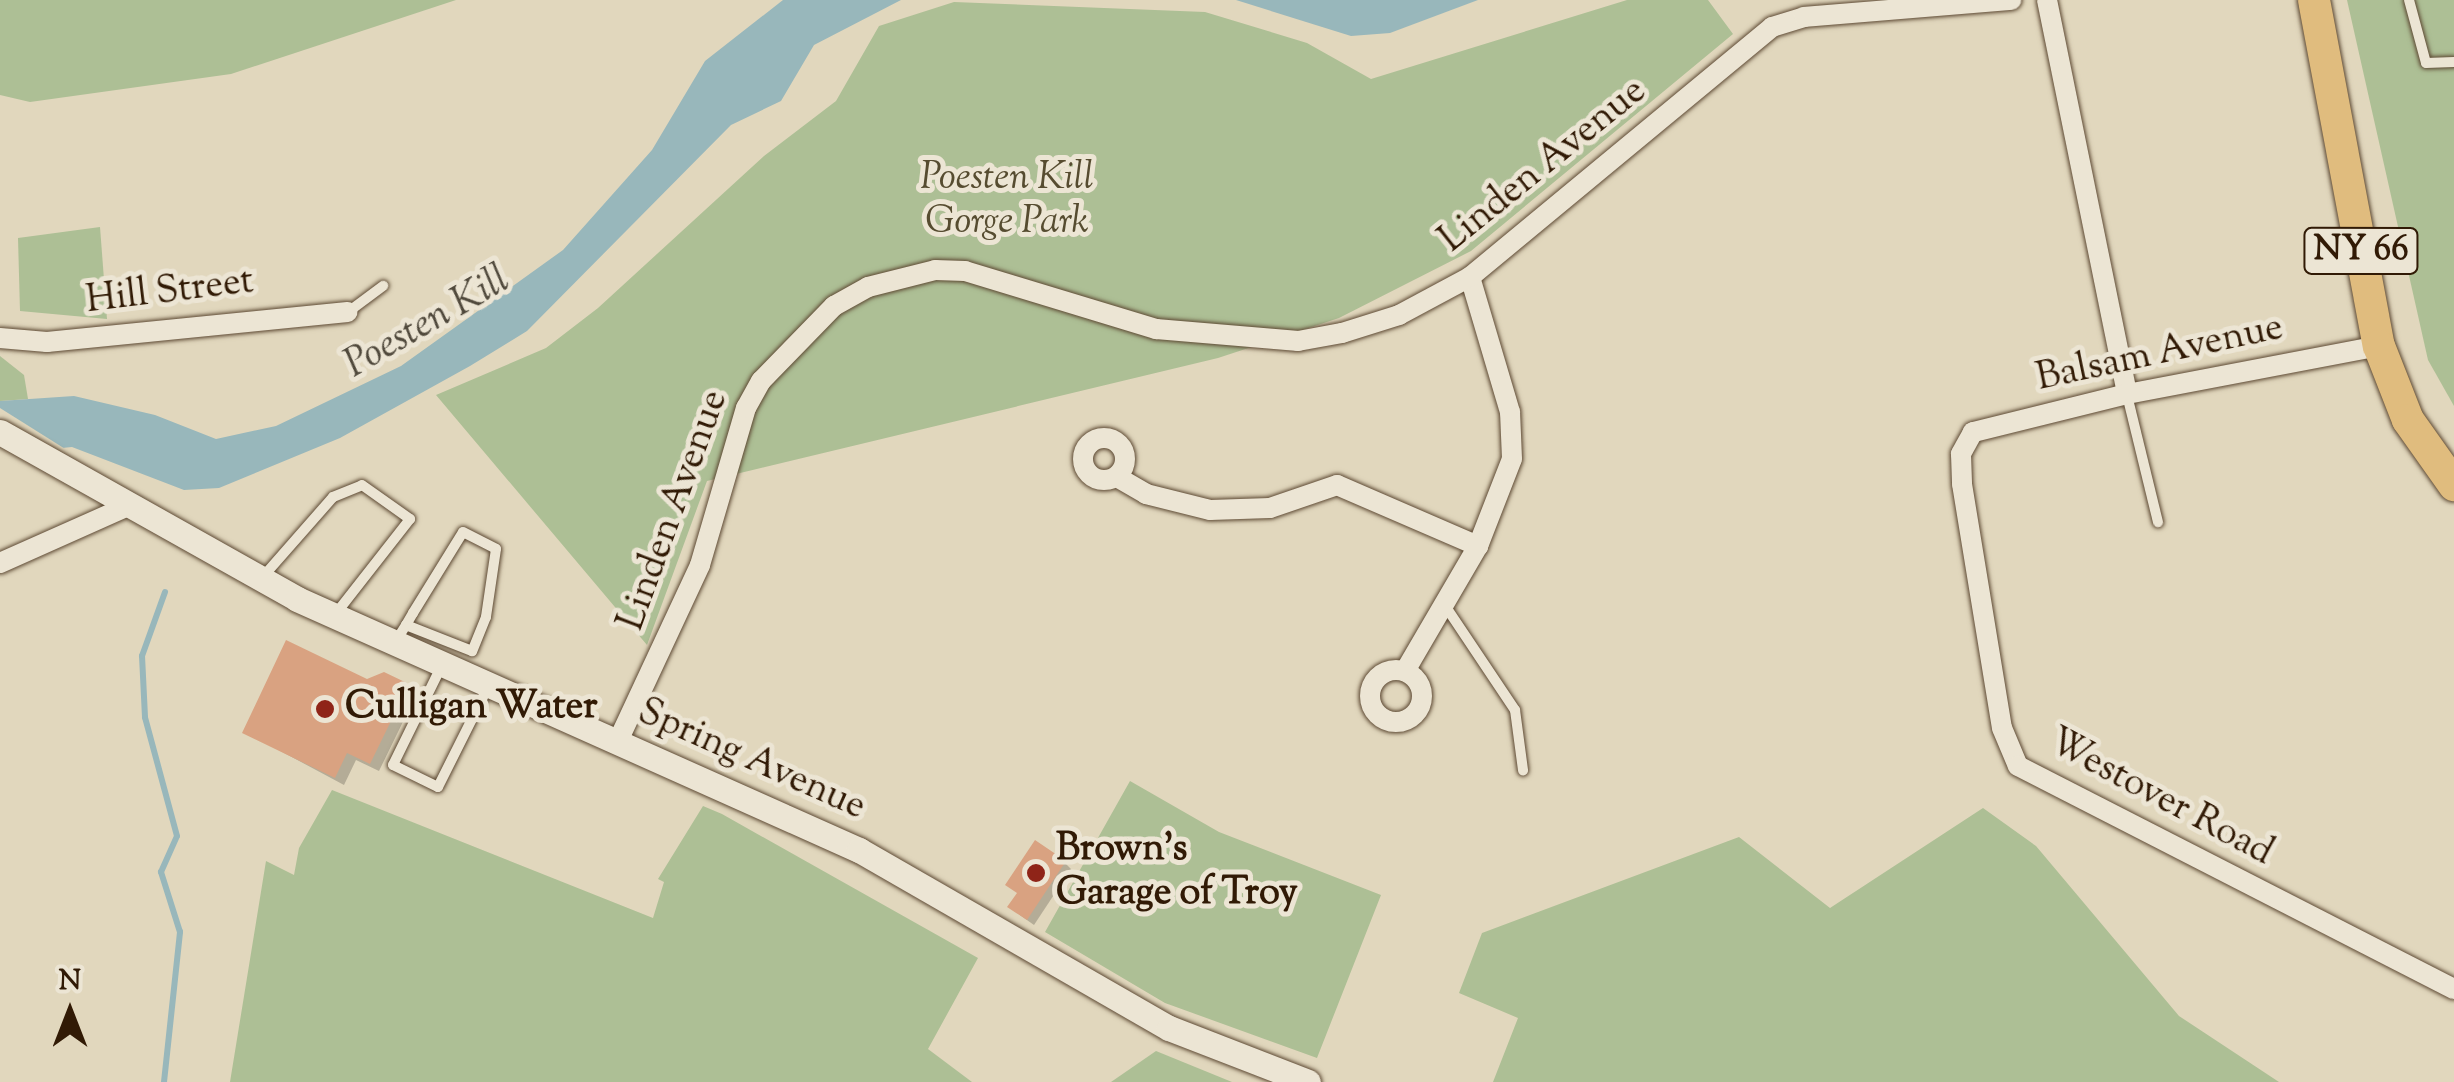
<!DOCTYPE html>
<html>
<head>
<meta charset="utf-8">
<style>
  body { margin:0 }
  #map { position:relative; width:2454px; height:1082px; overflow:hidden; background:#e1d7bd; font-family:"Sorts Mill Goudy",serif }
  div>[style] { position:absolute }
  .green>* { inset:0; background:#adbf95 }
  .water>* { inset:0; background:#98b7bb }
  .pier>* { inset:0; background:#e1d7bd }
  .shadow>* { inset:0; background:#0003 }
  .stream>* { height:6px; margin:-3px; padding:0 3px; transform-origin:3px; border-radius:3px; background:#98b7bb }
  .building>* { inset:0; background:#d9a281 }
  .roads { filter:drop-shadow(0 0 2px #5d4933) drop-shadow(0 0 2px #5d4933) }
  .service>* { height:10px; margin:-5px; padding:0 5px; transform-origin:5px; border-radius:5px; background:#ece5d4 }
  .minor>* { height:20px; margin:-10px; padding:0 10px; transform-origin:10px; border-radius:10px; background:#ece5d4 }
  .minor>.ring { margin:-10px; padding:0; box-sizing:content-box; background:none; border:20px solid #ece5d4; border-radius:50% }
  .tertiary>* { height:25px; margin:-12.5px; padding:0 12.5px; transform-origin:12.5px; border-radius:12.5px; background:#ece5d4 }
  .primary>* { height:32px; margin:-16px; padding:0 16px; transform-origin:16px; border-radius:16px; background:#e0bc7e }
  .dots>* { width:28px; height:28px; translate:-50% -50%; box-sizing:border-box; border:5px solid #ece5d4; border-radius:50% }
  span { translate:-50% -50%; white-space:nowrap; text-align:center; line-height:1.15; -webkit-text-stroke:10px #ece5d4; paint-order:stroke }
  .shield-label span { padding:2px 8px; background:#ece5d4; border:2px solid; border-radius:8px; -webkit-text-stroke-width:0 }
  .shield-label { font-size:35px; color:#311a05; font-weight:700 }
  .street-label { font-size:38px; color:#311a05 }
  .park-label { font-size:38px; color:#564c30; font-style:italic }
  .poi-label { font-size:38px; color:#311a05; font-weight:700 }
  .left { translate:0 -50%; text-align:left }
  .water-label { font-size:40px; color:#50493c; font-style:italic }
  .north { position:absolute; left:20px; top:962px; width:100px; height:100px; -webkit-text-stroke:8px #ece5d4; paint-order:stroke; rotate:0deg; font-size:28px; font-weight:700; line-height:40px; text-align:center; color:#311a05 }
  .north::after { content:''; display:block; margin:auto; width:35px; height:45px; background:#311a05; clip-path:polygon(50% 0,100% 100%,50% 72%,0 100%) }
</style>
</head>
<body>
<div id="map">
  <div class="green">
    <i style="clip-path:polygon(0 0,456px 0,231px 74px,30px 102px,0 95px)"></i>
    <i style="clip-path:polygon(1627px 0,1708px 0,1733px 34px,1471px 251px,1339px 318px,1218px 358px,707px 481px,647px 645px,436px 395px,546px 348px,598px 308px,764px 156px,836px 101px,879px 26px,954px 2px,1205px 12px,1307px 43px,1371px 79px)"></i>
    <i style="clip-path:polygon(2347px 0,2454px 0,2454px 406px,2428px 360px)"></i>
    <i style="clip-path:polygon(100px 227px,107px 319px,20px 311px,18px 238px)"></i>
    <i style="clip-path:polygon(0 356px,24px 375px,28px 399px,0 401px)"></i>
    <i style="clip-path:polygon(1130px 781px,1219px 832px,1381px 895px,1317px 1058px,1165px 1003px,1045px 932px)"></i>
    <i style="clip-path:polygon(332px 790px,653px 918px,664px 882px,658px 879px,703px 806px,722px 814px,978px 958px,928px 1049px,972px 1082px,230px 1082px,266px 861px,294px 875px,299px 848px)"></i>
    <i style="clip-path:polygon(1983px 808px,2036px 846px,2179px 1016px,2279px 1082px,1493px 1082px,1518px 1018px,1459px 993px,1482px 933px,1739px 837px,1830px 908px)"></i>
    <i style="clip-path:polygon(1156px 1051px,1232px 1082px,1111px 1082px)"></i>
  </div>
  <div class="water">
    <i style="clip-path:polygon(783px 0,901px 0,814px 45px,781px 101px,731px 125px,527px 331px,470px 366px,340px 438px,219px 488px,184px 490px,72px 447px,0 454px,0 401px,74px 396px,155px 415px,216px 439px,276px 426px,401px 366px,563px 250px,652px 150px,705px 61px)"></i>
    <i style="clip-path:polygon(1236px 0,1478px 0,1390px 33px,1351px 36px)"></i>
  </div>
  <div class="pier">
    <i style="clip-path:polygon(0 408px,70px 452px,0 459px)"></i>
  </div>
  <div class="shadow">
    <i style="clip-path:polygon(367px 682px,407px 686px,416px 695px,379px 771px,356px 760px,344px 785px,245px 732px)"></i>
    <i style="clip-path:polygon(1065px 863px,1071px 869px,1034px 925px,1017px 913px,1019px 894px)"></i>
  </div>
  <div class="stream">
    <i style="left:164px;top:1082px;width:151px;rotate:-83.9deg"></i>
    <i style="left:180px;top:932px;width:63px;rotate:-107.6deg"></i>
    <i style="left:161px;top:872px;width:39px;rotate:-66deg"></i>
    <i style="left:177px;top:836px;width:123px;rotate:-105.1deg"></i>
    <i style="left:145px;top:717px;width:61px;rotate:-92.8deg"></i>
    <i style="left:142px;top:656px;width:68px;rotate:-70.2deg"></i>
  </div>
  <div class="building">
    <i style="clip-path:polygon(286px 640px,367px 679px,384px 672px,409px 684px,370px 764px,347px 753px,335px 778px,242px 733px)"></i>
    <i style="clip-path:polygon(1035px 840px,1066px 861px,1027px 920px,1007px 907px,1017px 893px,1005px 885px)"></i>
  </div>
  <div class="roads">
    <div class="service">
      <i style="left:2409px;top:0;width:65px;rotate:74.9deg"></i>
      <i style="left:2426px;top:63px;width:28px;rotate:-2deg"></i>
      <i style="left:348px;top:312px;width:44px;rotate:-36.6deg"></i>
      <i style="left:2127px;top:395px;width:131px;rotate:76.3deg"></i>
      <i style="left:261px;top:579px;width:109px;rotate:-48.7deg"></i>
      <i style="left:333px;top:497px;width:31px;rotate:-22deg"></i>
      <i style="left:362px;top:485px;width:59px;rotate:35.3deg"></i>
      <i style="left:410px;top:519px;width:123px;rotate:128.1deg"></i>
      <i style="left:1444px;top:604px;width:128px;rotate:56.2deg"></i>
      <i style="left:1515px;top:710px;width:61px;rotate:82.4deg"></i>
      <i style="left:396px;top:641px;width:19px;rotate:-58deg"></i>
      <i style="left:406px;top:625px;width:14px;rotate:-60deg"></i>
      <i style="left:413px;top:613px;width:95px;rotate:-58.3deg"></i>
      <i style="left:463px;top:532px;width:37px;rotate:27deg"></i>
      <i style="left:496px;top:549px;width:69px;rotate:98.4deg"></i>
      <i style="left:486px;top:617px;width:37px;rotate:112deg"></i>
      <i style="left:472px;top:651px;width:71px;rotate:-158.5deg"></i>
      <i style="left:441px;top:667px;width:109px;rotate:116.1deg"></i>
      <i style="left:393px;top:765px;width:50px;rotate:26.1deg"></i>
      <i style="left:438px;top:787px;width:112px;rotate:-63.4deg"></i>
    </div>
    <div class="minor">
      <i style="left:2047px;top:0;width:402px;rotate:78.5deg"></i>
      <i style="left:0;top:338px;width:47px;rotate:4.9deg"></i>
      <i style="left:47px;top:342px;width:302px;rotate:-5.7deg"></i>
      <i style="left:2379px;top:346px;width:257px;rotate:169.2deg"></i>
      <i style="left:2127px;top:394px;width:159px;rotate:166.1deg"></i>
      <i style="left:1973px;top:432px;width:25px;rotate:119deg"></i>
      <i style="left:1961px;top:454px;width:30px;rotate:88deg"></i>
      <i style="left:1962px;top:484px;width:247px;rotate:80.7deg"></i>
      <i style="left:2002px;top:728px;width:41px;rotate:67.2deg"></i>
      <i style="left:2018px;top:766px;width:490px;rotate:27.1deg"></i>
      <i class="ring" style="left:1083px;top:438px;width:22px;height:22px"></i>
      <i style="left:1117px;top:477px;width:34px;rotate:30deg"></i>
      <i style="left:1146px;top:494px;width:66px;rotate:14deg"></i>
      <i style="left:1210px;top:510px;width:60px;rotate:-1.9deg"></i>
      <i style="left:1270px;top:508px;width:71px;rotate:-18.9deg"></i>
      <i style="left:1337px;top:485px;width:154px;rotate:23.4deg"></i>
      <i style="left:0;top:563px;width:138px;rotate:-24deg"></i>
      <i class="ring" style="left:1370px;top:670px;width:32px;height:32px"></i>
      <i style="left:1405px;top:671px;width:145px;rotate:-59.7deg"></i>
      <i style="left:1478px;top:546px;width:93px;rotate:-68.7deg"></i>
      <i style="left:1512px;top:459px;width:47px;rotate:-92.4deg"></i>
      <i style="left:1510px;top:412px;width:141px;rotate:-106.5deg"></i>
      <i style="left:618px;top:741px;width:194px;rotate:-65deg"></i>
      <i style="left:700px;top:565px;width:164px;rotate:-73.7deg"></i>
      <i style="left:746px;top:408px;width:31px;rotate:-61deg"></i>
      <i style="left:761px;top:381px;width:105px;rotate:-45.8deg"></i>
      <i style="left:834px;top:306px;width:39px;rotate:-29deg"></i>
      <i style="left:868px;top:287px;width:69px;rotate:-14.2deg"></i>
      <i style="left:935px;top:270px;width:30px;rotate:2deg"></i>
      <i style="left:965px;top:271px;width:200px;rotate:16.9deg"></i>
      <i style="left:1156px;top:329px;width:143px;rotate:4.8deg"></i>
      <i style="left:1298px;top:341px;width:45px;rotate:-10.3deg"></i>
      <i style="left:1342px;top:333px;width:60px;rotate:-17.5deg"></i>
      <i style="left:1399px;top:315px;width:81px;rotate:-28.2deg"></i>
      <i style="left:1470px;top:277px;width:392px;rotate:-39.6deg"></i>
      <i style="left:1772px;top:27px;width:34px;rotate:-17deg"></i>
      <i style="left:1804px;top:17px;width:208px;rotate:-4.7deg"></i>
    </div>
    <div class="tertiary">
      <i style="left:0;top:432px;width:341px;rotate:29.3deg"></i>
      <i style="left:297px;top:599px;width:616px;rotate:24.07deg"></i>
      <i style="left:859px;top:850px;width:357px;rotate:29.9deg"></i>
      <i style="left:1169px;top:1028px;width:149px;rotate:21.2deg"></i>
    </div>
    <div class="primary">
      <i style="left:2314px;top:0;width:352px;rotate:79.4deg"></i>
      <i style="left:2379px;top:346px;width:79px;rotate:68.6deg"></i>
      <i style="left:2408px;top:420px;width:80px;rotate:54.7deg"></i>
    </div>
  </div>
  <div class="dots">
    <i style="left:325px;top:709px;background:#8f2418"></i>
    <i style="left:1036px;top:873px;background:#8f2418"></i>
  </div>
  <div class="shield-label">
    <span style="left:2361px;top:251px">NY 66</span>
  </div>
  <div class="street-label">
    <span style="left:1544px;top:167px;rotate:-39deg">Linden Avenue</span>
    <span style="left:170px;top:293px;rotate:-7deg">Hill Street</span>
    <span style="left:2160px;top:355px;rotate:-12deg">Balsam Avenue</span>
    <span style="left:675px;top:511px;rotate:-70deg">Linden Avenue</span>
    <span style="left:751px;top:761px;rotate:24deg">Spring Avenue</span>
    <span style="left:2160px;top:799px;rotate:28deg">Westover Road</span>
  </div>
  <div class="park-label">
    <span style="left:1007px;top:202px">Poesten Kill<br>Gorge Park</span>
  </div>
  <div class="poi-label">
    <span class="left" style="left:345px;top:709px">Culligan Water</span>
    <span class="left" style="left:1056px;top:873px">Brown's<br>Garage of Troy</span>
  </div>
  <div class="water-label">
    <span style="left:428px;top:324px;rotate:-30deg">Poesten Kill</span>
  </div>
  <div class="north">N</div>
</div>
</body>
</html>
